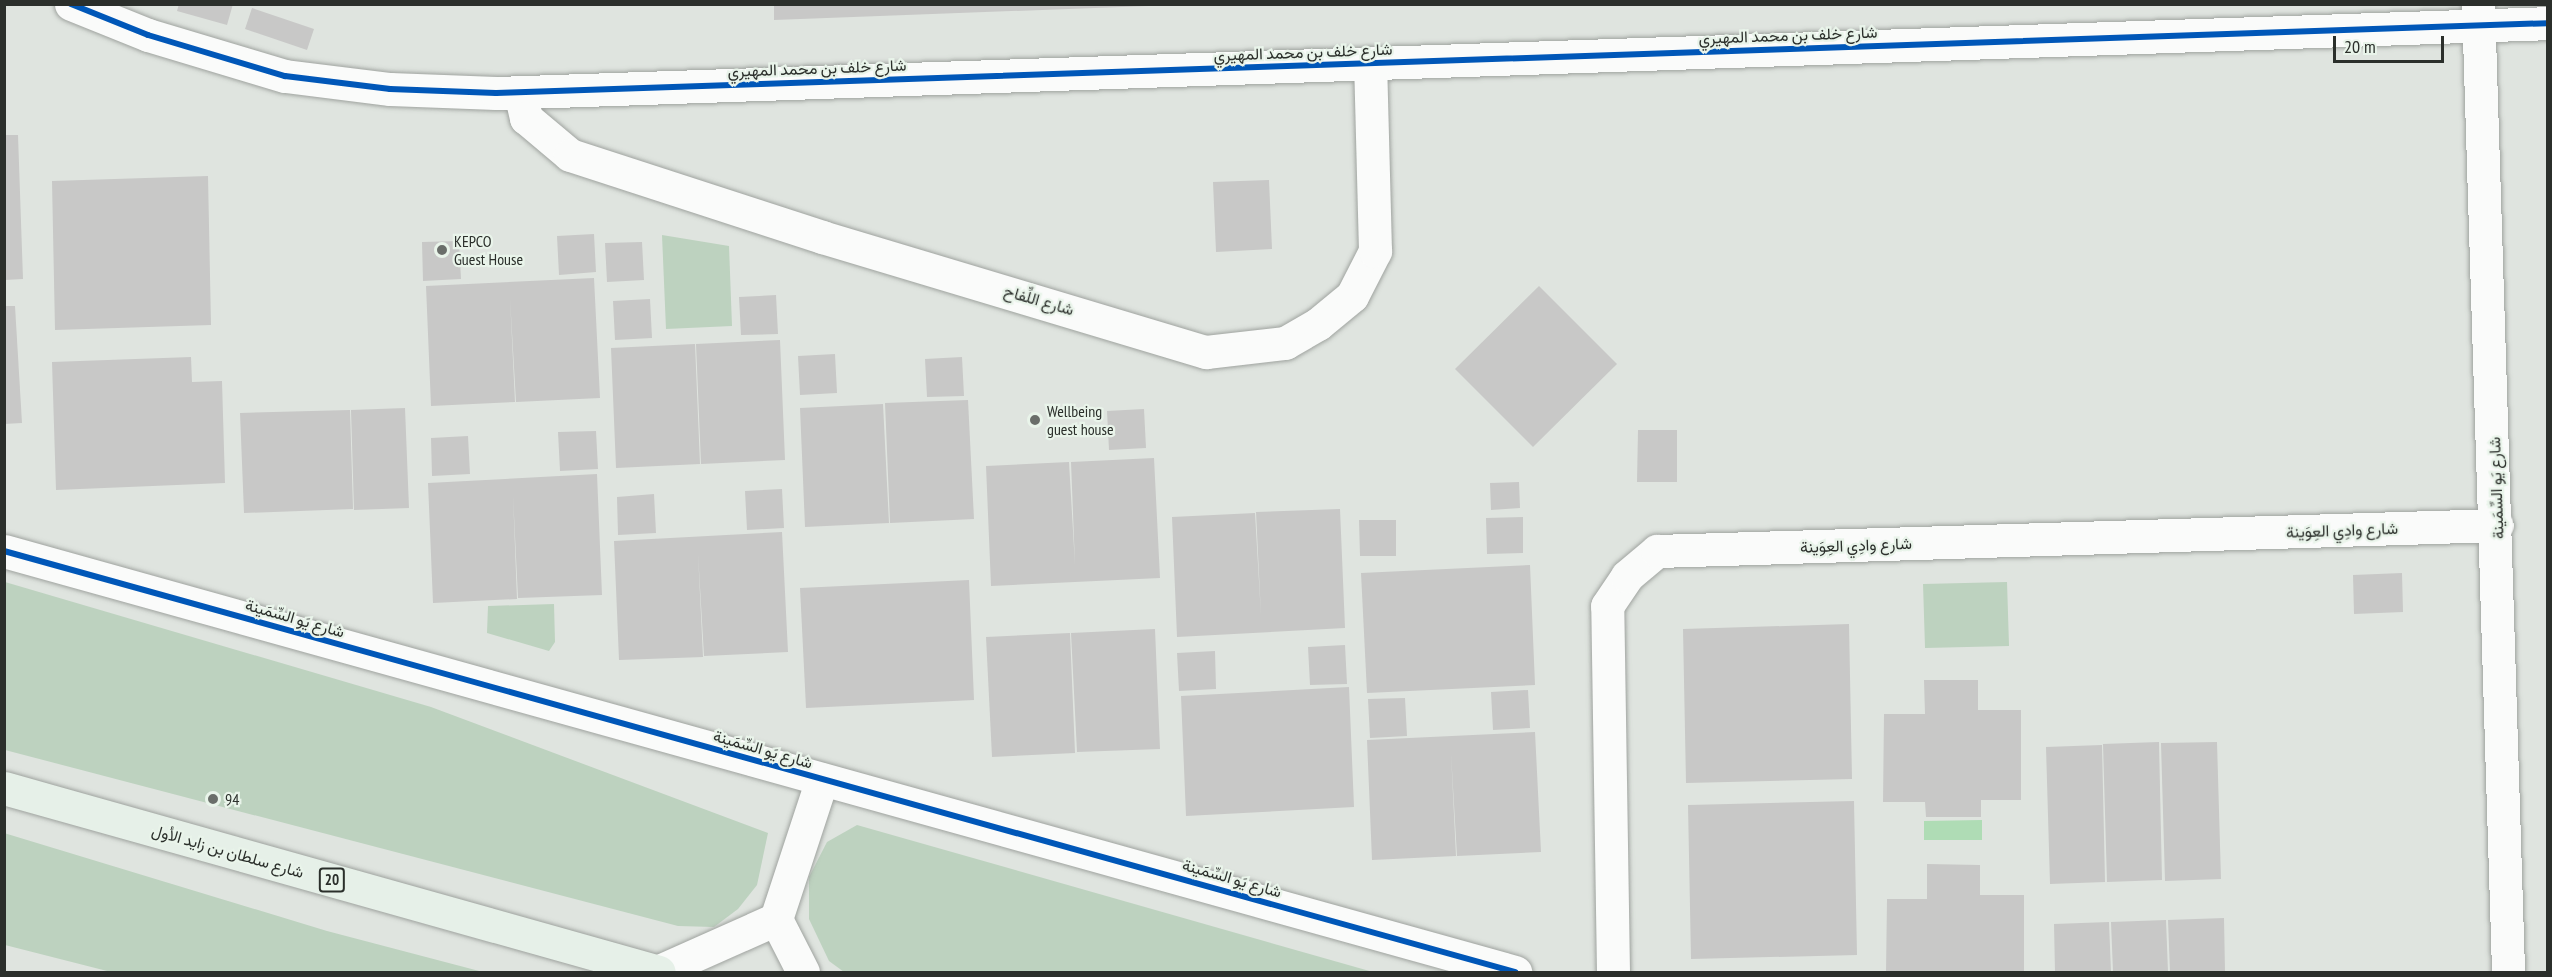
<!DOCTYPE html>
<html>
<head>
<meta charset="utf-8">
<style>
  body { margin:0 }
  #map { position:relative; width:2552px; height:977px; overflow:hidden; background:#dfe4df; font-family:"PT Sans Narrow",Vazirmatn,sans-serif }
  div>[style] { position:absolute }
  .green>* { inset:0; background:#bdd2bf }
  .water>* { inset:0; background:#afdcb5 }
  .building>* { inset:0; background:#c8c8c7 }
  .roads { filter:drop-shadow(0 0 2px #9fa39f) drop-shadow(0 0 2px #9fa39f) }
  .minor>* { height:33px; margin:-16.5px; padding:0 16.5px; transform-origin:16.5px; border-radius:16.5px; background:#fafbfa }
  .primary>* { height:33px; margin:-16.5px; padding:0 16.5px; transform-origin:16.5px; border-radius:16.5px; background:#e6f0e8 }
  .cycleway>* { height:6px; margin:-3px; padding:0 3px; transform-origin:3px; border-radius:3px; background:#0057b8 }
  .dots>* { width:16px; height:16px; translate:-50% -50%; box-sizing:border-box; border:3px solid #e9f4ea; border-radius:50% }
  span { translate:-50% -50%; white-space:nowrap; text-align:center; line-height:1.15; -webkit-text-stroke:4.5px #e9f4ea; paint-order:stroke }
  .shield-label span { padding:2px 4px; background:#e9f4ea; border:2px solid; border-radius:4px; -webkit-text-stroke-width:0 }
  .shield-label { font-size:15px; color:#2b2f2b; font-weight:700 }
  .street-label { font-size:16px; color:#2b2f2b }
  .poi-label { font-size:16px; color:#2b2f2b }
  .left { translate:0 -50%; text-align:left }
  .frame { position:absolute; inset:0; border:6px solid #2b2f2b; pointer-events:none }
  .scale { position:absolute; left:2333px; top:36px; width:111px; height:27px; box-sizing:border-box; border:3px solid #2b2f2b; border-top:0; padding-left:8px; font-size:18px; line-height:21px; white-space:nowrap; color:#2b2f2b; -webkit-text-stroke:4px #e9f4ea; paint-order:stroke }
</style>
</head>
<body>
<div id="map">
  <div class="green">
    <i style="clip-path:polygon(662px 235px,729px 246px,732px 326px,666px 329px)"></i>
    <i style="clip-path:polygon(5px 582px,431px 707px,768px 833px,757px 885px,738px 909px,714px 927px,678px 926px,5px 750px)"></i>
    <i style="clip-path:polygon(2007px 582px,2009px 646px,1925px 648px,1923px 584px)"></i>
    <i style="clip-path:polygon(554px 604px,555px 642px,549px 651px,487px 633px,488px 606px)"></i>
    <i style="clip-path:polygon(857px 825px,1373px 972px,844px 972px,829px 961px,809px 919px,809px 877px,827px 842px)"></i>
    <i style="clip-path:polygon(4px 833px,327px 931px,483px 972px,111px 972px,5px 945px)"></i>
  </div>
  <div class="water">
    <i style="clip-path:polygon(1982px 820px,1982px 840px,1924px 840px,1924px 821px)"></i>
  </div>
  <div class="building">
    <i style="clip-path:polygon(179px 4px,233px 4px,227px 25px,177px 11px)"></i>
    <i style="clip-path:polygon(774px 4px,1148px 4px,1148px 6px,774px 20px)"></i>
    <i style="clip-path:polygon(252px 8px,314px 29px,307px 50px,245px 29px)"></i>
    <i style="clip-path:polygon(5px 135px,18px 135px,23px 279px,5px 280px)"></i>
    <i style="clip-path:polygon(208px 176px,211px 325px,55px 330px,52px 181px)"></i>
    <i style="clip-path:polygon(1269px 180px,1272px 249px,1216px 252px,1213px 182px)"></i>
    <i style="clip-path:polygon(594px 234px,596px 272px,559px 275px,557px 236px)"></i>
    <i style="clip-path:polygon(459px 241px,461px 279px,423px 281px,422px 242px)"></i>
    <i style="clip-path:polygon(642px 242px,644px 280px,607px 282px,605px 243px)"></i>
    <i style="clip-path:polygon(594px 278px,600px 398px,516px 402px,510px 298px,515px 402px,431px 406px,426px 286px)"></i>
    <i style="clip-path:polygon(1539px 286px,1617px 364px,1533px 447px,1455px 369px)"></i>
    <i style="clip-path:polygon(776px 295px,778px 334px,741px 335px,739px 297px)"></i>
    <i style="clip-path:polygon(650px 299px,652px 338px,615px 340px,613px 301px)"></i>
    <i style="clip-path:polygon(4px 306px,15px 306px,22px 423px,4px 424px)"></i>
    <i style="clip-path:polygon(780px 340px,785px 460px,701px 464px,696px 344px)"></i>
    <i style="clip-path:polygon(695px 344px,700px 464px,616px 468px,611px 348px)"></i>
    <i style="clip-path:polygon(835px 354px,837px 393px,800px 395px,798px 356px)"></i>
    <i style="clip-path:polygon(191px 357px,192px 382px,222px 381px,225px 483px,56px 490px,52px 362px)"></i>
    <i style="clip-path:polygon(962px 357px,964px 396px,927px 397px,925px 359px)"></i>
    <i style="clip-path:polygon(968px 400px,974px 519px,890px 523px,885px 403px)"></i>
    <i style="clip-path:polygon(883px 404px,889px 523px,805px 527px,800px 408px)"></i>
    <i style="clip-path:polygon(405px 408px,409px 508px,354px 510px,351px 410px)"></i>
    <i style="clip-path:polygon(1144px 409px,1146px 448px,1109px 450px,1107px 411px)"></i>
    <i style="clip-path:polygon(350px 410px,353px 509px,244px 513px,240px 413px)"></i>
    <i style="clip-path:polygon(1638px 430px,1677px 430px,1677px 482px,1637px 482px)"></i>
    <i style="clip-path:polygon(596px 431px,598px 469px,560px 471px,558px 432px)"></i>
    <i style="clip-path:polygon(468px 436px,470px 474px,432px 476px,431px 438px)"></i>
    <i style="clip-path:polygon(1154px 458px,1160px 578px,991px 586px,986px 466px,1069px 462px,1075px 565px,1071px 462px)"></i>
    <i style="clip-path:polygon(597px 474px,602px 595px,518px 598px,513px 495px,517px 599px,433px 603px,428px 483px)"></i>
    <i style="clip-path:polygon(1519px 482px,1520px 508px,1491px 510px,1490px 483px)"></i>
    <i style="clip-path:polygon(782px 489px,784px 528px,747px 530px,745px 491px)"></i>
    <i style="clip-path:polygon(654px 494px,656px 533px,618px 535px,617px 497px)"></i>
    <i style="clip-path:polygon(1340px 509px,1345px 628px,1177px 637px,1172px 517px,1255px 513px,1261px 616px,1256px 512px)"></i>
    <i style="clip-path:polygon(1523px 517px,1523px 553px,1487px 554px,1486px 518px)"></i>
    <i style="clip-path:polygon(1359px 520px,1396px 520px,1396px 556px,1360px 556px)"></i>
    <i style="clip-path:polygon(782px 532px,788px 652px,704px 656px,698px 553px,703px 657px,619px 660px,614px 541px)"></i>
    <i style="clip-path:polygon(1530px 565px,1535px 685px,1367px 693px,1361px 573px)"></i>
    <i style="clip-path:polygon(2402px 573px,2403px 612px,2354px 614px,2353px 575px)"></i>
    <i style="clip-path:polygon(969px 580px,974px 700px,806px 708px,800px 588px)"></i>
    <i style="clip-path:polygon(1849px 624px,1852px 779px,1686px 783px,1683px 629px)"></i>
    <i style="clip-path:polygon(1155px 629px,1160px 749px,1077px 752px,1071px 633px)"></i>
    <i style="clip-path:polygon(1070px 633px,1075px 753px,992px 757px,986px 637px)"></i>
    <i style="clip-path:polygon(1345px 645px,1347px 684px,1310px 685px,1308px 647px)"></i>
    <i style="clip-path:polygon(1215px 651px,1216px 689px,1179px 691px,1177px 653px)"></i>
    <i style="clip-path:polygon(1924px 680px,1978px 680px,1978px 710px,2021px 710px,2021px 800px,1981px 800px,1981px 817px,1926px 817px,1925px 802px,1883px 802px,1884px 714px,1925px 714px)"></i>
    <i style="clip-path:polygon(1349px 687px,1354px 807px,1186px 816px,1181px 696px)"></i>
    <i style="clip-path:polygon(1528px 690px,1530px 728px,1493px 730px,1491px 692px)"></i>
    <i style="clip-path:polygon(1405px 698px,1407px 736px,1370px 738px,1368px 699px)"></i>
    <i style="clip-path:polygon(1535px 732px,1541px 852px,1457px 856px,1451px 753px,1456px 856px,1372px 860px,1367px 740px)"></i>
    <i style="clip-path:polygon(2159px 742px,2162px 880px,2107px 882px,2103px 744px)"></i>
    <i style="clip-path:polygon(2217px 742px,2221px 879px,2165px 881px,2161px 743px)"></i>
    <i style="clip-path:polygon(2102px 745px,2105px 882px,2050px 884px,2046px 747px)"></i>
    <i style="clip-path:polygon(1854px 801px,1857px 955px,1691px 959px,1688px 805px)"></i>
    <i style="clip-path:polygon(1927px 864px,1980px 865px,1980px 895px,2024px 895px,2024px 972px,1886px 972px,1887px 899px,1927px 899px)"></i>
    <i style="clip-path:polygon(2224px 918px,2225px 972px,2170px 972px,2168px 920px)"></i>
    <i style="clip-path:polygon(2166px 920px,2168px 972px,2113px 972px,2111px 922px)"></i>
    <i style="clip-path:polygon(2109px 922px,2111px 972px,2055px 972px,2054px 924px)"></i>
  </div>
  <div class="roads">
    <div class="minor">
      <i style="left:71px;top:4px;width:83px;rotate:21.9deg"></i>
      <i style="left:148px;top:35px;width:143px;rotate:16.7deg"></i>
      <i style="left:285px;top:76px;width:106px;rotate:7.1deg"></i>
      <i style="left:390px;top:89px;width:106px;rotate:2.2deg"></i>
      <i style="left:496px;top:93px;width:2053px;rotate:-1.95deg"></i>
      <i style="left:2478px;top:4px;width:968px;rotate:88.22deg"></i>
      <i style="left:520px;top:92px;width:27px;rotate:77deg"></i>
      <i style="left:526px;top:118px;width:57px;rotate:40.1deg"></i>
      <i style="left:570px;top:155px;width:265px;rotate:18deg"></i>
      <i style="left:822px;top:237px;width:401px;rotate:16.7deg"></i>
      <i style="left:1206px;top:352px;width:80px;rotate:-6.5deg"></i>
      <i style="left:1285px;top:343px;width:38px;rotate:-30deg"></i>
      <i style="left:1318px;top:324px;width:44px;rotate:-39.5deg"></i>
      <i style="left:1352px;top:296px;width:51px;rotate:-62.9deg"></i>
      <i style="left:1375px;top:251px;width:188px;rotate:-91.5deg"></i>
      <i style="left:4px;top:551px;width:1569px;rotate:15.57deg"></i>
      <i style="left:657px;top:972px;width:130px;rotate:-24deg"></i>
      <i style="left:803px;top:972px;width:59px;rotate:-117deg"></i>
      <i style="left:776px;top:919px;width:147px;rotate:-71.8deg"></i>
      <i style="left:1613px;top:972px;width:366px;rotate:-90.9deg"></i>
      <i style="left:1607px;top:606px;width:36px;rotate:-56deg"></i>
      <i style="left:1627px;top:576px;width:39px;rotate:-40deg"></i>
      <i style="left:1657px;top:551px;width:840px;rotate:-1.77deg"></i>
    </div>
    <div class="primary">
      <i style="left:4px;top:788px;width:680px;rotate:15.69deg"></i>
    </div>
  </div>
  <div class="cycleway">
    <i style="left:71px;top:4px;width:83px;rotate:21.9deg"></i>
    <i style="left:148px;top:35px;width:143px;rotate:16.7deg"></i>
    <i style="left:285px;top:76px;width:106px;rotate:7.1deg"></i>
    <i style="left:390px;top:89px;width:106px;rotate:2.2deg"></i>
    <i style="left:496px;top:93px;width:2053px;rotate:-1.95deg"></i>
    <i style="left:4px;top:551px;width:1569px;rotate:15.57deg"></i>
  </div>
  <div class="dots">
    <i style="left:442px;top:250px;background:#6a6e6a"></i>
    <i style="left:1035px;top:420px;background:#6a6e6a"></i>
    <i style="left:213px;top:799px;background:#6a6e6a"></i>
  </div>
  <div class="shield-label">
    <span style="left:332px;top:880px">20</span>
  </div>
  <div class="street-label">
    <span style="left:1788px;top:35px;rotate:-2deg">شارع خلف بن محمد المهيري</span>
    <span style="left:1303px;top:52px;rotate:-2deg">شارع خلف بن محمد المهيري</span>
    <span style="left:817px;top:68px;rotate:-2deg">شارع خلف بن محمد المهيري</span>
    <span style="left:1039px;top:300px;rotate:16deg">شارع اللِّفاح</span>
    <span style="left:2496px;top:488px;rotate:-92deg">شارع يَو السِّمَينة</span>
    <span style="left:2342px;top:530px;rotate:-2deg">شارع وادِي العِوَينة</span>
    <span style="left:1856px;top:545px;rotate:-2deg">شارع وادِي العِوَينة</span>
    <span style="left:295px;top:618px;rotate:16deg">شارع يَو السِّمَينة</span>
    <span style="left:763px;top:749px;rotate:16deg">شارع يَو السِّمَينة</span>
    <span style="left:228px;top:851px;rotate:16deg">شارع سلطان بن زايد الأول</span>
    <span style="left:1232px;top:878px;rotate:16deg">شارع يَو السِّمَينة</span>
  </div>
  <div class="poi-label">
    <span class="left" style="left:454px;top:250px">KEPCO<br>Guest House</span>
    <span class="left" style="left:1047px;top:420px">Wellbeing<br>guest house</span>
    <span class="left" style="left:225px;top:799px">94</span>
  </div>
  <div class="frame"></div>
  <div class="scale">20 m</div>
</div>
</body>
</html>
